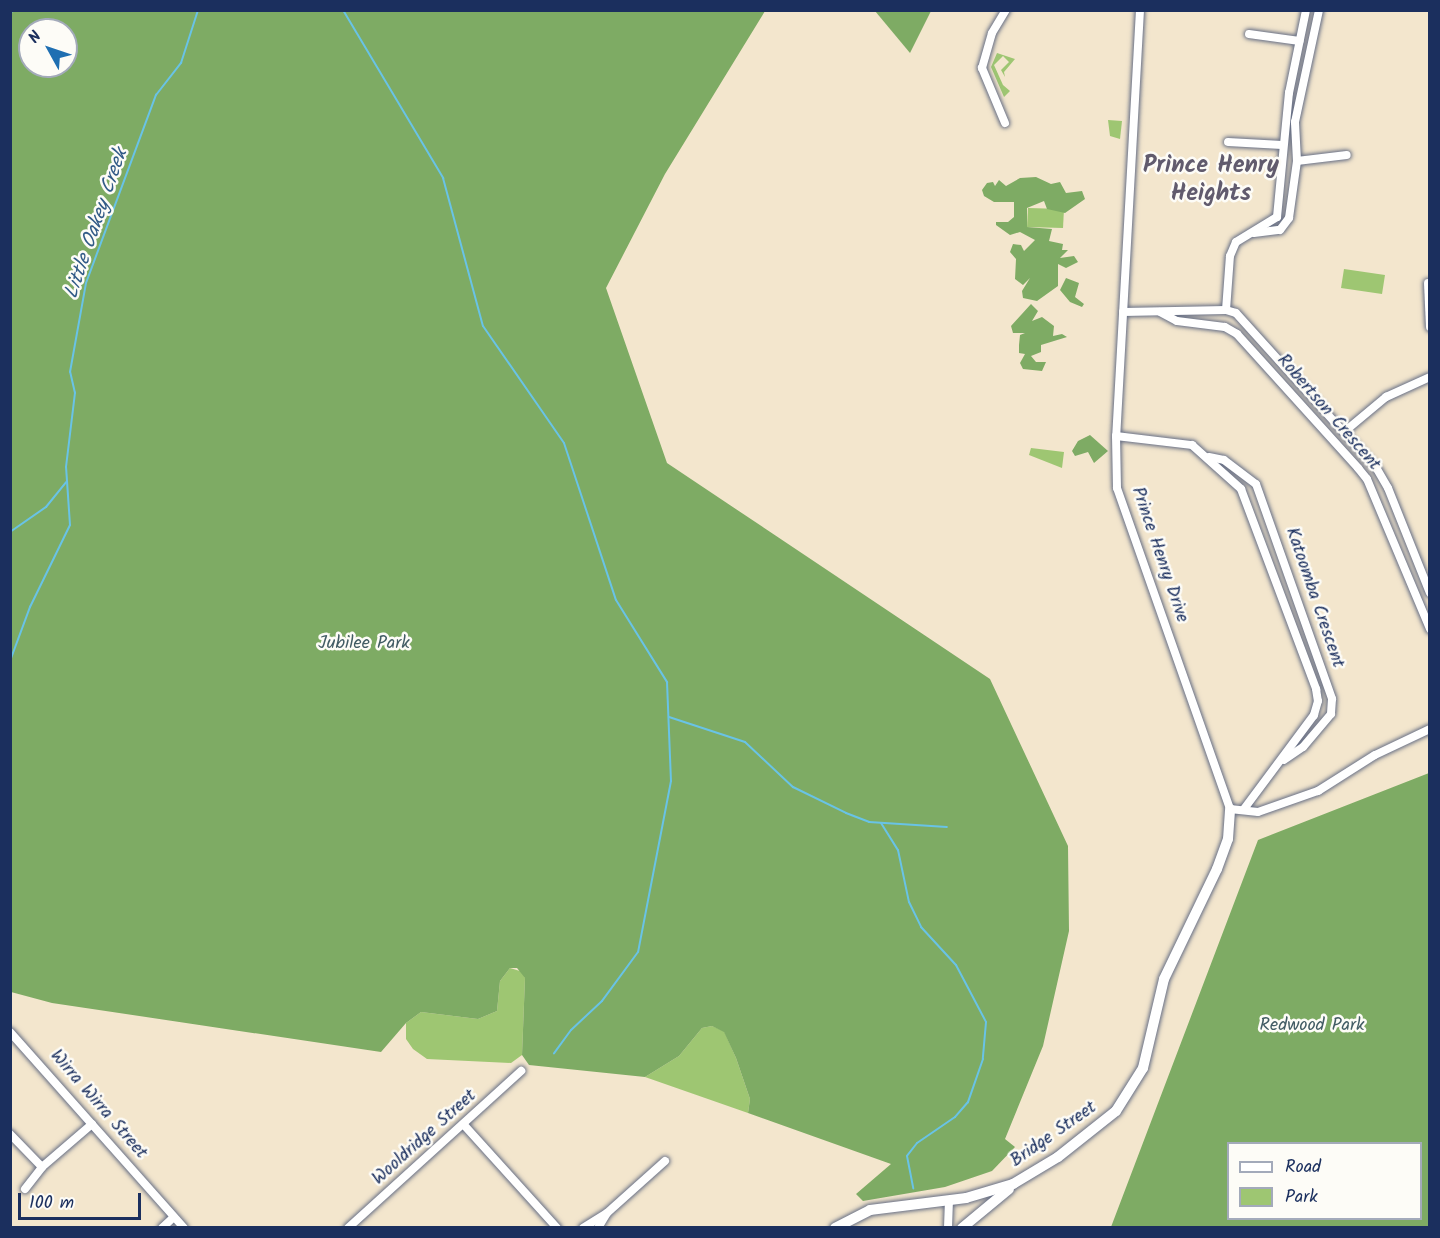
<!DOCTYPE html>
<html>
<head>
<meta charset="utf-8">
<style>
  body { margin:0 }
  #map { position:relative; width:1440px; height:1238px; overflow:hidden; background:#f3e6cd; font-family:Kalam,sans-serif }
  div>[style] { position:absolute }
  .green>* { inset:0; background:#9ec672 }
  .forest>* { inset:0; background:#7eab64 }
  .stream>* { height:2px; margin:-1px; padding:0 1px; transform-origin:1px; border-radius:1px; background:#69c3e6 }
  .roads { filter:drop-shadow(0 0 2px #676f85) drop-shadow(0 0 2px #676f85) }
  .minor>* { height:8px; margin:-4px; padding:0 4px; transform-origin:4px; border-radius:4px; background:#fff }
  .tertiary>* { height:10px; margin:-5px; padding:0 5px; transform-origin:5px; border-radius:5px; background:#fff }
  span { translate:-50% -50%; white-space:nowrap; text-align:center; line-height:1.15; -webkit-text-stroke:5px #fdfcf7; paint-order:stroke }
  .street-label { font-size:18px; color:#1b2f5e }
  .park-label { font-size:18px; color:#425c64 }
  .water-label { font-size:20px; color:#325b87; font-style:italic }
  .district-label { font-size:24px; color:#615b6d; font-weight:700 }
  .frame { position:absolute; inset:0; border:12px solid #1b2f5e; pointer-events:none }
  .legend { position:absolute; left:1227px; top:1142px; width:195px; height:78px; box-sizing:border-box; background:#fdfcf7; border:2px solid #a3aaba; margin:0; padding:8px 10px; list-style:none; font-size:18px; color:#1b2f5e }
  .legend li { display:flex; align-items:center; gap:12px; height:30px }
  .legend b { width:30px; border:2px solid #a3aaba }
  .north { position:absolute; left:18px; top:18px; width:60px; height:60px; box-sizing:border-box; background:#fdfcf7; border:2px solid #a3aaba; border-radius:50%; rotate:310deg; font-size:16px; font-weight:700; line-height:24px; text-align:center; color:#1b2f5e }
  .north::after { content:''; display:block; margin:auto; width:21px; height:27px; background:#1f6fb2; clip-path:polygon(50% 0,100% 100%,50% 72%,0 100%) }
  .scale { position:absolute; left:18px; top:1193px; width:123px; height:27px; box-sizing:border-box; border:3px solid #1b2f5e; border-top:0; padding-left:8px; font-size:18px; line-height:21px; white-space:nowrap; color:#1b2f5e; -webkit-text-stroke:4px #fdfcf7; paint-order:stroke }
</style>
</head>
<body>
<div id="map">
  <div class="green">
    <i style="clip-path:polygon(997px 53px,1015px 59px,1004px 72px,1005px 77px,1001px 70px,1009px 62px,1003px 56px,994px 65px,1003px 85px,1010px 91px,1004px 97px,991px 67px)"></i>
    <i style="clip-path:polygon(1108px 120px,1122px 121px,1120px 139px,1110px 136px)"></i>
    <i style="clip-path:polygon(1028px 208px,1064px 209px,1063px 228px,1027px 227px)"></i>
    <i style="clip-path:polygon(1344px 269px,1385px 275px,1382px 294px,1341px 288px)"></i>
    <i style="clip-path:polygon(1031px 448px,1064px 452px,1062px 468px,1029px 455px)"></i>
    <i style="clip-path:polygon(510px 968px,523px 972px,525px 978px,522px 1055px,511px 1063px,427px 1059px,413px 1049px,406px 1039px,406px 1023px,421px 1012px,478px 1019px,497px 1011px,500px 981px)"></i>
    <i style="clip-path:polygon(712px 1026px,724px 1031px,736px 1058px,750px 1099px,748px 1113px,645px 1077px,679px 1056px,702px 1028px)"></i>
  </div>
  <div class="forest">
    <i style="clip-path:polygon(evenodd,10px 11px,765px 11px,665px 174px,606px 288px,667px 463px,990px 679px,1068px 846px,1069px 931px,1043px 1046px,1005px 1139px,1015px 1147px,992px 1171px,945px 1187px,863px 1201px,856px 1194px,891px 1164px,748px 1113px,750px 1099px,736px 1058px,724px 1032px,712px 1026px,702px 1028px,679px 1056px,645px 1077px,529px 1065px,522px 1055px,525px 978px,517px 968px,510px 968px,500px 981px,497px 1011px,478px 1019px,421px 1012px,406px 1023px,381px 1052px,52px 1003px,11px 992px,10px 11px,30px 30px,66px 30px,66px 66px,30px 66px,30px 30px)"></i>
    <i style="clip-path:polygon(875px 11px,931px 11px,910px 53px)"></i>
    <i style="clip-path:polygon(1036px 177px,1051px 184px,1060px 182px,1066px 193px,1082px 191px,1085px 199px,1065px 213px,1047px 209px,1044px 201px,1027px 208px,1027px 227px,1052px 229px,1049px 241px,1063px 244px,1062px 250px,1068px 250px,1060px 258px,1074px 256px,1078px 262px,1066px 268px,1058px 264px,1058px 286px,1037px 301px,1023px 298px,1022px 291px,1030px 278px,1023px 285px,1015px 279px,1016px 259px,1010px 252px,1013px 244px,1021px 245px,1024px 251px,1035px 240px,1020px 232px,1010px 235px,996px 225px,996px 222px,1008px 222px,1014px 217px,1014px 202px,994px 202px,984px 196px,982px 190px,987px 183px,993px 182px,995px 186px,999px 180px,1006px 186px,1020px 178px)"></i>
    <i style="clip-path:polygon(1066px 278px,1079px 283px,1075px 297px,1084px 304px,1082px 307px,1070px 302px,1060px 290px)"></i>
    <i style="clip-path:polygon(1031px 304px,1038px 311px,1032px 321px,1042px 317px,1054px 326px,1053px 336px,1062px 334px,1067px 337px,1041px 345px,1041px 352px,1031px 356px,1036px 362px,1046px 362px,1042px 371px,1023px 369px,1020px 363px,1025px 354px,1019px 353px,1019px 345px,1020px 335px,1025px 333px,1013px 333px,1011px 326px)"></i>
    <i style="clip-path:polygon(1090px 435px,1108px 451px,1094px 463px,1088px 452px,1075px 456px,1072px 451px,1078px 441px)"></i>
    <i style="clip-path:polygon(evenodd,1429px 773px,1429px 1227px,1111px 1227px,1258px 840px,1429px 773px,1228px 1144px,1420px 1144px,1420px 1218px,1228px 1218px,1228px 1144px)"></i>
  </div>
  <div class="stream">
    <i style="left:343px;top:10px;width:196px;rotate:59.2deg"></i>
    <i style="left:443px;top:178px;width:153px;rotate:74.9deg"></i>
    <i style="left:483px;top:326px;width:142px;rotate:55.3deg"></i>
    <i style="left:564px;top:443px;width:165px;rotate:71.7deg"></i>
    <i style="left:616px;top:600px;width:97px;rotate:58.1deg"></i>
    <i style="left:667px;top:682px;width:99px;rotate:87.7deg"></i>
    <i style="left:671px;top:781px;width:174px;rotate:100.9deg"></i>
    <i style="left:638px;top:952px;width:61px;rotate:126.3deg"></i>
    <i style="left:602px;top:1001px;width:42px;rotate:136.9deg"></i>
    <i style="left:571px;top:1030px;width:29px;rotate:126deg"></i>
    <i style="left:10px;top:12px;width:7px;rotate:-16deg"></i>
    <i style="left:10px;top:532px;width:44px;rotate:-34.8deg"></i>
    <i style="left:46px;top:507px;width:32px;rotate:-51deg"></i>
    <i style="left:10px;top:661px;width:58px;rotate:-69.7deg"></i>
    <i style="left:30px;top:607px;width:91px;rotate:-64deg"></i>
    <i style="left:70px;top:525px;width:58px;rotate:-93.9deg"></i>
    <i style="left:66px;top:467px;width:75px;rotate:-83.1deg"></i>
    <i style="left:75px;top:393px;width:22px;rotate:-103deg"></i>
    <i style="left:70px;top:372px;width:90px;rotate:-79.8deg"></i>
    <i style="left:86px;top:283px;width:201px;rotate:-69.6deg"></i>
    <i style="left:156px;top:95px;width:41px;rotate:-52deg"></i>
    <i style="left:181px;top:63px;width:56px;rotate:-72.2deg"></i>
    <i style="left:669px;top:717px;width:80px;rotate:18.2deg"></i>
    <i style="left:745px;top:742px;width:66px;rotate:43.2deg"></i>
    <i style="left:793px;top:787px;width:59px;rotate:26.1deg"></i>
    <i style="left:846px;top:813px;width:25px;rotate:21deg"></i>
    <i style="left:869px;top:822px;width:78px;rotate:3.7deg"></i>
    <i style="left:881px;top:823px;width:32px;rotate:58deg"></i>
    <i style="left:898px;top:850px;width:53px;rotate:78.1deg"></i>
    <i style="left:909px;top:902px;width:28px;rotate:64deg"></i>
    <i style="left:921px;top:927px;width:52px;rotate:47.4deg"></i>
    <i style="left:956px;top:965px;width:64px;rotate:62.2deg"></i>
    <i style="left:986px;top:1022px;width:37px;rotate:95deg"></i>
    <i style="left:983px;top:1059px;width:46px;rotate:109.2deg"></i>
    <i style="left:968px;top:1102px;width:20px;rotate:131deg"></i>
    <i style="left:955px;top:1117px;width:46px;rotate:145.6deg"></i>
    <i style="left:917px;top:1143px;width:16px;rotate:128deg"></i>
    <i style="left:907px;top:1156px;width:33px;rotate:79deg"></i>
  </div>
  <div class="roads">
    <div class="minor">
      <i style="left:1140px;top:10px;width:427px;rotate:93.2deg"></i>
      <i style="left:1116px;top:436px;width:52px;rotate:88.9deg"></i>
      <i style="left:1117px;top:488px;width:340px;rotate:70.6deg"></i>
      <i style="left:1230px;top:809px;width:28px;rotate:6deg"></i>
      <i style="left:1258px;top:812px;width:64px;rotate:-19.3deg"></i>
      <i style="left:1318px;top:791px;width:67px;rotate:-32.3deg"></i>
      <i style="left:1375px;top:755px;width:61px;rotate:-25.3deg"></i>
      <i style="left:1249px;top:34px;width:51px;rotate:7.8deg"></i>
      <i style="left:1005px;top:123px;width:60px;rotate:-112.7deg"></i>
      <i style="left:982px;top:68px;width:36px;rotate:-74deg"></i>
      <i style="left:992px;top:33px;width:27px;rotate:-59deg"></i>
      <i style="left:1228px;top:142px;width:54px;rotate:3.2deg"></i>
      <i style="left:1297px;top:161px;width:50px;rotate:-6.8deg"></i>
      <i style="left:1254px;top:233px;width:26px;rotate:-7deg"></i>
      <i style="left:1280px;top:230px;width:15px;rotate:-53deg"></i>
      <i style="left:1289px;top:218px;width:58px;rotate:-82deg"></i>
      <i style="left:1297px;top:161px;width:39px;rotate:-93deg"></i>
      <i style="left:1295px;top:122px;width:115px;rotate:-77.9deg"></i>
      <i style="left:1428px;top:283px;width:44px;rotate:87.4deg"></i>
      <i style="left:1226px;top:310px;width:54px;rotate:-85.8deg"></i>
      <i style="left:1230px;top:256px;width:15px;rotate:-67deg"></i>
      <i style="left:1236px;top:242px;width:48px;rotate:-31.4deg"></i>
      <i style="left:1277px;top:217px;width:125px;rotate:-84.5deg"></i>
      <i style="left:1289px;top:93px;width:85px;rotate:-78.4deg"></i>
      <i style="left:1123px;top:312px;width:103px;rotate:-1.1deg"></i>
      <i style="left:1226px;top:310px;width:10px;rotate:17deg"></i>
      <i style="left:1236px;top:313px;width:210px;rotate:47.9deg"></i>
      <i style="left:1377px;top:469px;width:22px;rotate:60deg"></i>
      <i style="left:1388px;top:488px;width:113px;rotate:68.2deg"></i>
      <i style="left:1160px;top:312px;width:19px;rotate:28deg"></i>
      <i style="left:1177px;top:321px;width:48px;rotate:7.1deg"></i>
      <i style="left:1225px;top:327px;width:14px;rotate:30deg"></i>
      <i style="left:1237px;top:334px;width:181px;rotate:47.9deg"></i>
      <i style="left:1358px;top:468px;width:14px;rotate:51deg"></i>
      <i style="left:1367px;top:479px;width:163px;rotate:67.2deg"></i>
      <i style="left:1344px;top:432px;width:55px;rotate:-39.8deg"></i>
      <i style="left:1386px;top:397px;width:48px;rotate:-24.4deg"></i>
      <i style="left:1116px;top:436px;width:77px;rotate:6.8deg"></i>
      <i style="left:1192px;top:445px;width:66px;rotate:41.9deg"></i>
      <i style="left:1241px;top:489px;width:214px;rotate:69.4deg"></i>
      <i style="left:1316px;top:689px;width:12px;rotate:81deg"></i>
      <i style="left:1318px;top:701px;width:15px;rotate:106deg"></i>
      <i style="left:1314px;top:715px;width:117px;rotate:126.7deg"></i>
      <i style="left:1209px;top:457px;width:15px;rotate:11deg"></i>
      <i style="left:1224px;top:460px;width:40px;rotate:37deg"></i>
      <i style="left:1256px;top:484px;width:228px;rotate:70.5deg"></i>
      <i style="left:1332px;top:699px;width:15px;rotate:94deg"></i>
      <i style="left:1331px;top:714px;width:43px;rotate:130.3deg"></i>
      <i style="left:1303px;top:747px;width:23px;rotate:146deg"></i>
      <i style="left:10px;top:1032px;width:262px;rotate:48.4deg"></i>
      <i style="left:464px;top:1125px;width:139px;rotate:47.9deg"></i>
      <i style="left:10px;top:1134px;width:46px;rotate:45.9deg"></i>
      <i style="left:25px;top:1189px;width:28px;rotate:-52deg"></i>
      <i style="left:42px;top:1167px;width:66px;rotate:-40.7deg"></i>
      <i style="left:162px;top:1228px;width:16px;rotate:-43deg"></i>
      <i style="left:348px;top:1228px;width:234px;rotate:-42.2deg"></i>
      <i style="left:583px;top:1228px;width:28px;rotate:-32deg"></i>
      <i style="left:598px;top:1228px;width:17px;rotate:-59deg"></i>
      <i style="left:607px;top:1213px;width:78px;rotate:-41.9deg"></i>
      <i style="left:948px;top:1228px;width:27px;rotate:-88deg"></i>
    </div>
    <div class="tertiary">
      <i style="left:835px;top:1228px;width:39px;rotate:-27deg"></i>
      <i style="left:870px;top:1210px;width:97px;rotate:-7.1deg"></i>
      <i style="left:966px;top:1198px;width:49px;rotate:-16.6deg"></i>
      <i style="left:1013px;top:1184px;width:52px;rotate:-31deg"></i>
      <i style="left:1058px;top:1157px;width:74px;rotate:-38.4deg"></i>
      <i style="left:1116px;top:1111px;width:51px;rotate:-57.9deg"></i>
      <i style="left:1143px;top:1068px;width:91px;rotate:-76.7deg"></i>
      <i style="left:1164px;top:979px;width:122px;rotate:-64.3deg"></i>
      <i style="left:1217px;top:869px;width:32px;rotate:-70deg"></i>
      <i style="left:1228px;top:839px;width:30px;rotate:-86deg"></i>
      <i style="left:962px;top:1228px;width:61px;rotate:-39.7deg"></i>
    </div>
  </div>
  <div class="street-label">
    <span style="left:1328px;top:413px;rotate:49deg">Robertson Crescent</span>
    <span style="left:1159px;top:555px;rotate:71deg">Prince Henry Drive</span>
    <span style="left:1314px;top:598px;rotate:71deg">Katoomba Crescent</span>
    <span style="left:98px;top:1105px;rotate:49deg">Wirra Wirra Street</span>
    <span style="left:1054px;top:1135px;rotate:-35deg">Bridge Street</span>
    <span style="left:425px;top:1138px;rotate:-42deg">Wooldridge Street</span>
  </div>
  <div class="park-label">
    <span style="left:364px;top:644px">Jubilee Park</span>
    <span style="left:1312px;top:1026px">Redwood Park</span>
  </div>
  <div class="water-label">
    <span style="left:97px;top:224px;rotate:-71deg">Little Oakey Creek</span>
  </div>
  <div class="district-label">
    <span style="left:1211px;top:180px">Prince Henry<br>Heights</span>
  </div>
  <div class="frame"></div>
  <ul class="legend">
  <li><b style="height:8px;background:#fff"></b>Road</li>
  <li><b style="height:16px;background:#9ec672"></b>Park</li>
  </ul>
  <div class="north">N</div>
  <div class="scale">100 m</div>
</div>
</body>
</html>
